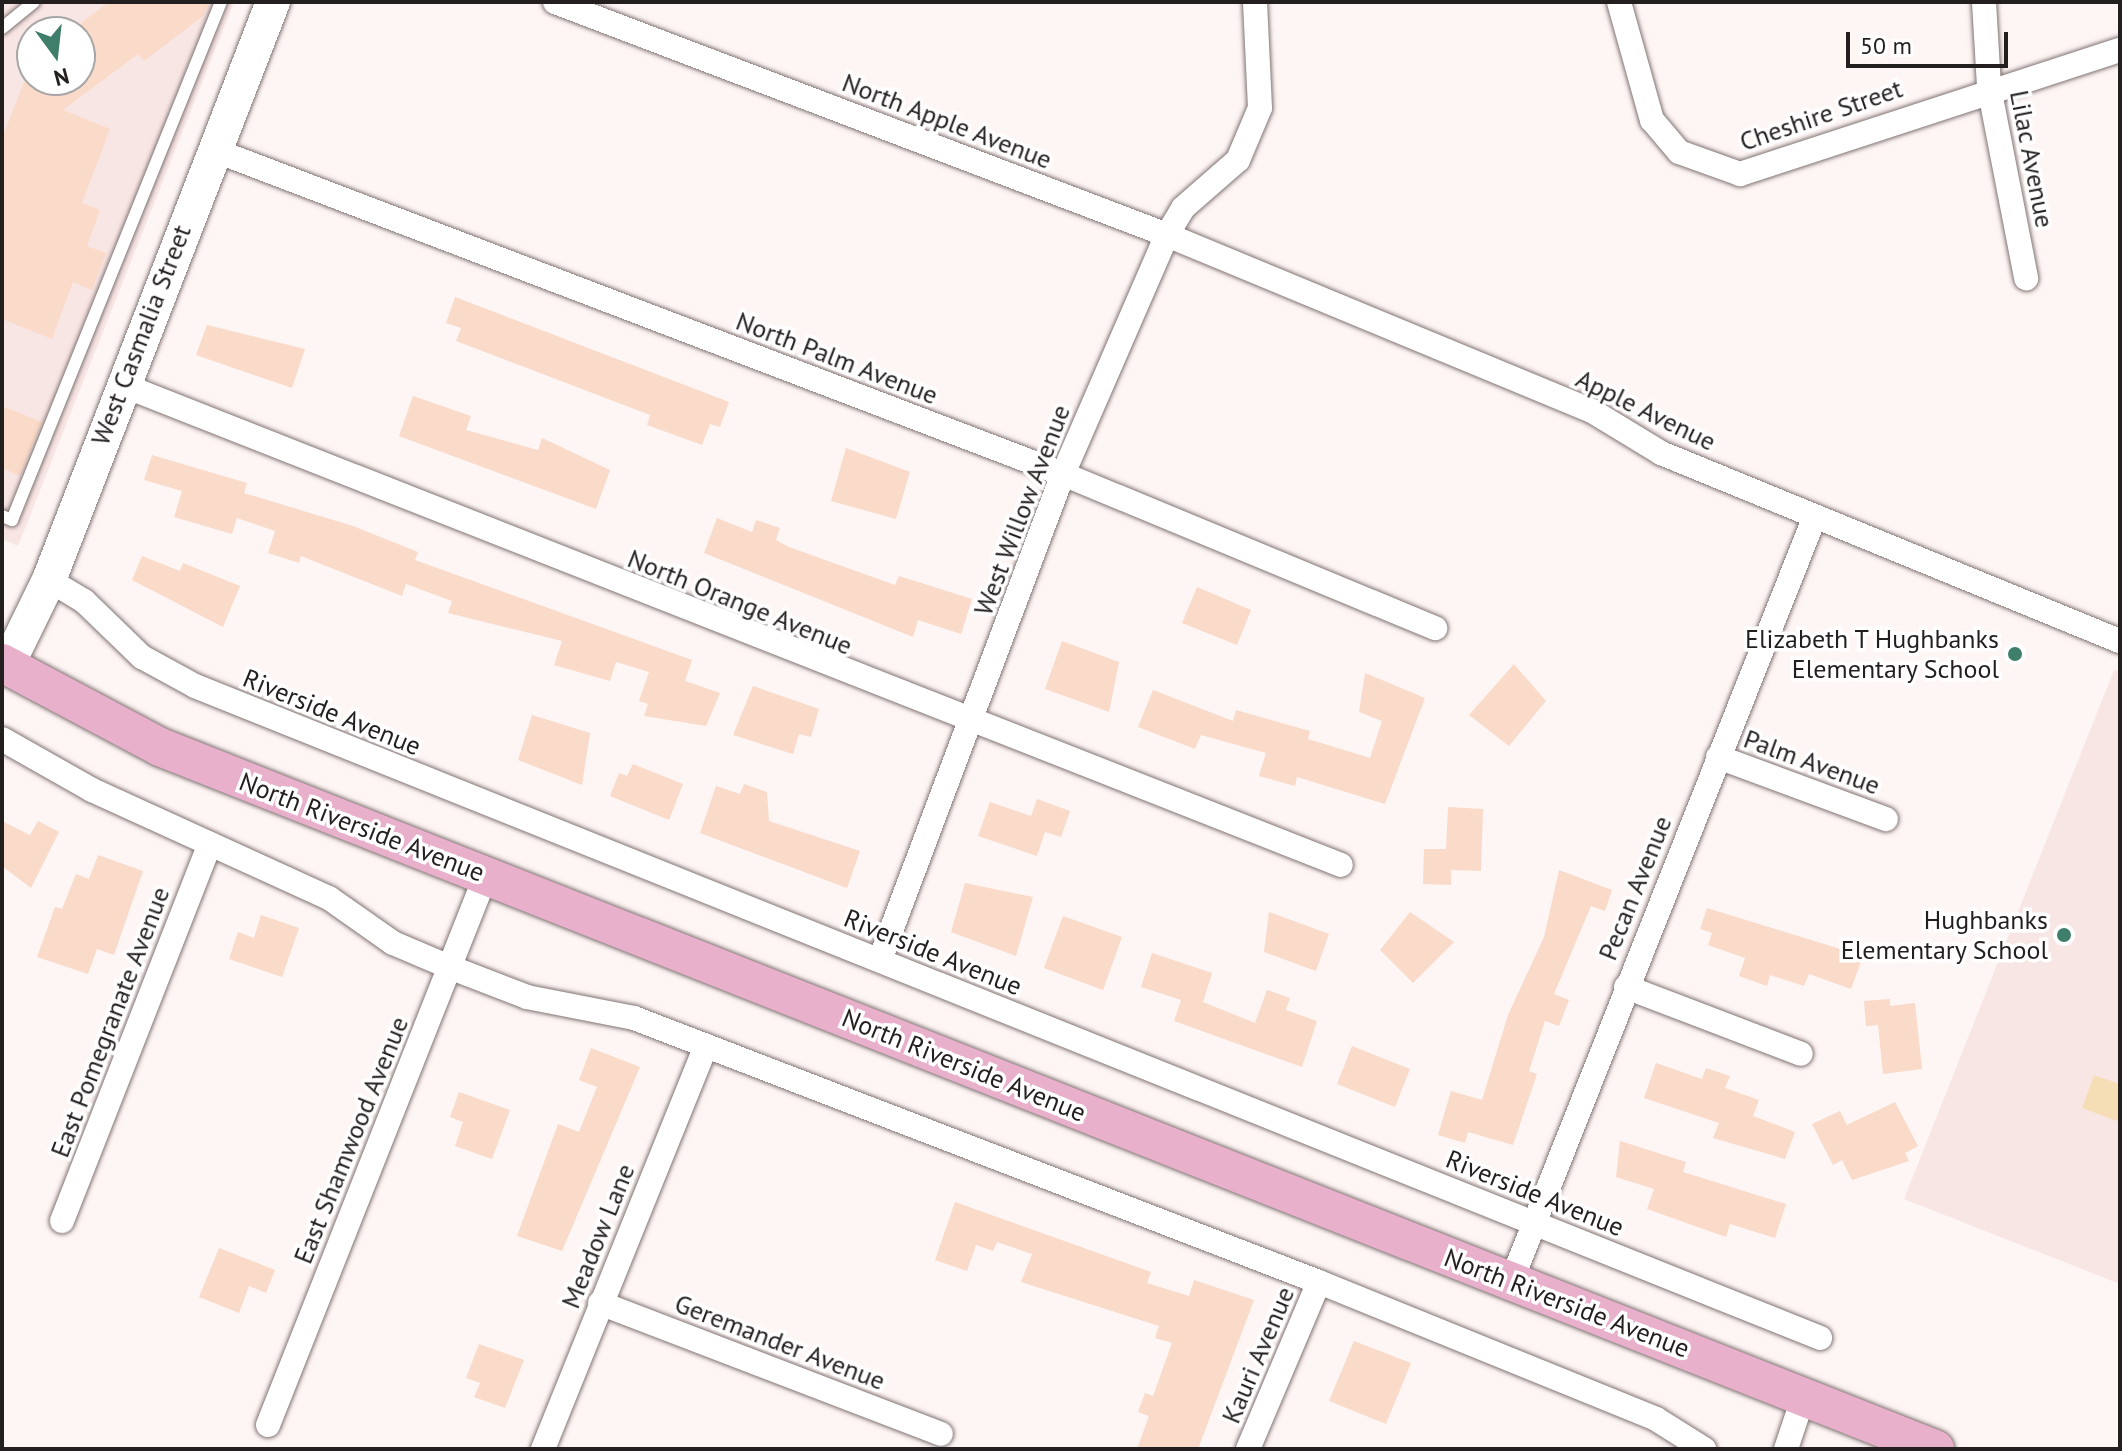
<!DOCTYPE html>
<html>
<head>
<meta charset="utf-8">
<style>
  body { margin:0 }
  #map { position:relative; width:2122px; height:1451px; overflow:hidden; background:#fef5f5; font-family:"PT Sans",sans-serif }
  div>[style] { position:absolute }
  .built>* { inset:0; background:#f8e6e5 }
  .green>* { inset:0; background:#f5deb5 }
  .building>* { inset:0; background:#fadac8 }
  .roads { filter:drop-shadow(0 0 2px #807473) drop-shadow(0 0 2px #807473) }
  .lane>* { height:12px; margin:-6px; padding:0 6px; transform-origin:6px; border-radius:6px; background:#fff }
  .street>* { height:24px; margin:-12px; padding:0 12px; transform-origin:12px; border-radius:12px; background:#fff }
  .secondary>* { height:34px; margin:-17px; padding:0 17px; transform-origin:17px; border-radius:17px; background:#fff }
  .primary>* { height:38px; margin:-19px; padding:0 19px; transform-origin:19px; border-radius:19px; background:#e9b0cb }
  .dots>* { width:22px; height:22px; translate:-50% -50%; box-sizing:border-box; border:4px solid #fff; border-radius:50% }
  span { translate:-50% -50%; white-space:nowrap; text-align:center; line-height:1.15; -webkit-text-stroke:7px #fff; paint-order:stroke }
  .street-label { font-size:26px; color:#241f1f }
  .poi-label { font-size:26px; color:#241f1f }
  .right { translate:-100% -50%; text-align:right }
  .frame { position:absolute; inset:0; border:4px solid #241f1f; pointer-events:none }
  .north { position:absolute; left:16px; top:16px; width:80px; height:80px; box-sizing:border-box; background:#fff; border:2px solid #a7a5a5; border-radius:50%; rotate:165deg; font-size:22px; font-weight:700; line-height:32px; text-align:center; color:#241f1f }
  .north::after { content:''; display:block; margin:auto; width:28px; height:36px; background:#3f7e6b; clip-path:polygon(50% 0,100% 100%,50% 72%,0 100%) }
  .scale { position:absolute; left:1846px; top:32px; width:162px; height:36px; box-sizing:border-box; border:4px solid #241f1f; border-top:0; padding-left:10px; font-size:24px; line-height:28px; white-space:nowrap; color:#241f1f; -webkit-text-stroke:6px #fff; paint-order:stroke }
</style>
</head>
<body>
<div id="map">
  <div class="built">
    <i style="clip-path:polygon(evenodd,2px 2px,234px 2px,18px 546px,2px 539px,2px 2px,32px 32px,80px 32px,80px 80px,32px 80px,32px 32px)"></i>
    <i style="clip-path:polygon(2114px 670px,2120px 671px,2120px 1284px,1904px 1199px)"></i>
  </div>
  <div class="green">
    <i style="clip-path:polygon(2094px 1075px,2120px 1084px,2120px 1122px,2082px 1108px)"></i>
  </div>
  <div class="building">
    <i style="clip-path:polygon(109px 2px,209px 2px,203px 16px,144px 61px,138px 54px,63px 110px,110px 129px,82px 203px,100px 210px,87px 246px,106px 253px,92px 290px,73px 282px,52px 339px,2px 319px,2px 138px,25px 80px,80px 80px,80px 24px)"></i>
    <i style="clip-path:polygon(455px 297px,729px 402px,720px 427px,710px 424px,702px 445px,647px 425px,650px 415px,456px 341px,461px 328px,446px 323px)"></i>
    <i style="clip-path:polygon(207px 325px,305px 349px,292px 388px,196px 355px)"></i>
    <i style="clip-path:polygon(413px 396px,471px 416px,466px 430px,538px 450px,542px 438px,610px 470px,596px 509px,399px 436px)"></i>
    <i style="clip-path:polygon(2px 406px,42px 422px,20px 476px,2px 468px)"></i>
    <i style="clip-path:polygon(846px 448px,910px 472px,896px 519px,831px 501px)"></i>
    <i style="clip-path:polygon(152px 455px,247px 483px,244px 493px,353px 526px,418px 552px,415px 560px,692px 660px,685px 681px,720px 693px,706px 726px,644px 716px,648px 704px,639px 701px,649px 672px,616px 662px,610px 681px,554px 665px,562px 641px,448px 613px,452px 601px,406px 584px,402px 596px,301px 556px,299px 563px,268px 553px,275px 531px,237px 518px,232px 534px,174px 517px,182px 491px,144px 480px)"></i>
    <i style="clip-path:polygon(717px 518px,752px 532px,756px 520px,780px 528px,776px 540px,789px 547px,895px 585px,899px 576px,972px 599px,961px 634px,918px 620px,913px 637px,704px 553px)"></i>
    <i style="clip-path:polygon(142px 556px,180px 571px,183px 563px,240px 586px,223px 627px,132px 580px)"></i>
    <i style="clip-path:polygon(1197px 587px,1251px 610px,1237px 645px,1182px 623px)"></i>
    <i style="clip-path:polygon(1062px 641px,1119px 662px,1109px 712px,1045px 689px)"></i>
    <i style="clip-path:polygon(1514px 664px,1546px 701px,1509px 746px,1469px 715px)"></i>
    <i style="clip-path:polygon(1365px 673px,1425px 698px,1385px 804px,1297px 777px,1295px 786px,1259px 776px,1266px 753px,1201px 735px,1195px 749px,1138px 727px,1153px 690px,1233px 721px,1236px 710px,1310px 731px,1308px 739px,1370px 758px,1382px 721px,1359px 712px)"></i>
    <i style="clip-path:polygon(753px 686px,819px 709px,811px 737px,799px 734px,793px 754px,733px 735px)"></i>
    <i style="clip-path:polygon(532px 715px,590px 733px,582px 785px,518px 760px)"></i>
    <i style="clip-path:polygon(633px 764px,683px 784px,669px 820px,610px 796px,619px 773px,627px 776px)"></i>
    <i style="clip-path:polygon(744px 784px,767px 792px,769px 821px,860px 851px,847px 888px,700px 833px,716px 786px,740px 794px)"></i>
    <i style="clip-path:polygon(1037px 799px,1070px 811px,1061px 837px,1045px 832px,1037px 856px,978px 836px,990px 802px,1031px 816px)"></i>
    <i style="clip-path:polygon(1448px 807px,1483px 809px,1481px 871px,1451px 870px,1451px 885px,1423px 884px,1424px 849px,1446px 849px)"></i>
    <i style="clip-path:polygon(2px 821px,30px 835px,38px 821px,59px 832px,31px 888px,2px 866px)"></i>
    <i style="clip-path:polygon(98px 855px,143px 871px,114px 955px,97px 949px,88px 974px,37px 957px,55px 907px,62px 909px,76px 874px,89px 879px)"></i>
    <i style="clip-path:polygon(1559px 870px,1612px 890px,1605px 911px,1591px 906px,1554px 994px,1569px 1000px,1559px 1026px,1545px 1021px,1529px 1071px,1537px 1074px,1513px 1145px,1468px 1132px,1465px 1143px,1438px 1135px,1451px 1091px,1482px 1100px,1508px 1015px,1544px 937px)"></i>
    <i style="clip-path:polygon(965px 883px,1033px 897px,1016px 956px,951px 932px)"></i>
    <i style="clip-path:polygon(1707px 908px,1863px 956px,1851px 989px,1809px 974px,1804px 986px,1770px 975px,1767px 986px,1739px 976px,1745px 958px,1708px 945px,1712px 933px,1700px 929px)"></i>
    <i style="clip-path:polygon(1269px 912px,1329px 934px,1316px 971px,1264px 952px)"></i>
    <i style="clip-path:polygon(1410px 912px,1454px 942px,1413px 983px,1380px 950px)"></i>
    <i style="clip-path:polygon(261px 915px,299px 928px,282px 977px,229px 959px,238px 932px,254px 938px)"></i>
    <i style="clip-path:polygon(1063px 916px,1122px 937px,1103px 990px,1044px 968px)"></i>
    <i style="clip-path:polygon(1152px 953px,1212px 973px,1203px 1002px,1255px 1023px,1267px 990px,1290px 998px,1286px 1010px,1317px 1021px,1302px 1067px,1174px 1021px,1181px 1000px,1141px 987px)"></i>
    <i style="clip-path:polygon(1890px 999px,1890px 1006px,1915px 1003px,1922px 1069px,1883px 1074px,1878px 1025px,1866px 1026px,1864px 1001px)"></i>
    <i style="clip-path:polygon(1352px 1046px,1410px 1069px,1395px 1107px,1337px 1084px)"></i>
    <i style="clip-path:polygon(591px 1048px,640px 1067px,562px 1251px,517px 1236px,558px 1124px,579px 1132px,597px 1087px,579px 1080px)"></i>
    <i style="clip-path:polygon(1656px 1063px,1702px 1079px,1706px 1068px,1730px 1076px,1725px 1088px,1759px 1100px,1753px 1116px,1795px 1132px,1785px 1159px,1713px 1138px,1719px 1123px,1644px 1098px)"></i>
    <i style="clip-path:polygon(459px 1092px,510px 1110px,492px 1159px,455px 1146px,463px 1122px,450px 1117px)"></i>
    <i style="clip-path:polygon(1895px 1102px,1918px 1146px,1905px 1153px,1909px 1161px,1852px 1180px,1842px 1160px,1833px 1165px,1812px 1124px,1840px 1111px,1847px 1125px)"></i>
    <i style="clip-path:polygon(1620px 1141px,1686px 1162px,1683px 1172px,1786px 1204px,1775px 1238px,1730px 1224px,1726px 1237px,1647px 1209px,1654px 1189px,1616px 1177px)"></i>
    <i style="clip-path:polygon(955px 1202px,1151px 1272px,1147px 1283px,1189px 1296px,1194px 1280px,1254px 1300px,1198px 1449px,1137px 1449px,1149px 1416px,1138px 1412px,1145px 1393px,1153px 1396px,1172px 1343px,1155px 1338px,1159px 1326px,1021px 1282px,1032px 1254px,997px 1242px,993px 1251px,976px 1245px,967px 1271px,935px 1260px)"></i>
    <i style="clip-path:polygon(219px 1248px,275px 1270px,266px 1293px,249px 1286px,239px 1313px,199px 1297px)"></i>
    <i style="clip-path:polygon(1354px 1341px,1411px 1363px,1386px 1424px,1329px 1401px)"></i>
    <i style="clip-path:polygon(479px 1344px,524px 1360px,505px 1408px,474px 1397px,480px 1383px,466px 1378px)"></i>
  </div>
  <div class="roads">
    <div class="lane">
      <i style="left:2px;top:28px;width:41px;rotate:-39.1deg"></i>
      <i style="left:2px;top:516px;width:11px;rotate:22deg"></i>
      <i style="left:12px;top:520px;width:559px;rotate:-68.03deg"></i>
    </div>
    <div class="street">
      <i style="left:555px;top:2px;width:655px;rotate:20.84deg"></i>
      <i style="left:1167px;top:235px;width:460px;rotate:22.5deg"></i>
      <i style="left:1592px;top:411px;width:81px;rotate:31.3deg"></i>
      <i style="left:1661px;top:453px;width:496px;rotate:22.3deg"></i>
      <i style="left:1619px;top:2px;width:123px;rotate:74.4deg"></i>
      <i style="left:1652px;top:120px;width:42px;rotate:49.8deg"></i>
      <i style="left:1679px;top:152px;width:65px;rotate:19.8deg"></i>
      <i style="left:1740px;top:174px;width:400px;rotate:-18.1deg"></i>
      <i style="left:1984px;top:2px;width:85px;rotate:86.6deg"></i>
      <i style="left:1989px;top:87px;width:195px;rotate:79deg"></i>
      <i style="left:214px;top:150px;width:909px;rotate:20.89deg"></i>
      <i style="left:1063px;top:474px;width:403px;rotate:22.5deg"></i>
      <i style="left:120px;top:384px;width:1312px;rotate:21.5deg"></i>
      <i style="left:49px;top:580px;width:41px;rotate:31deg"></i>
      <i style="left:84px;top:601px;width:81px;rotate:44deg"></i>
      <i style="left:142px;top:657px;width:60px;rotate:28.7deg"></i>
      <i style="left:195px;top:686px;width:1751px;rotate:21.86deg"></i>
      <i style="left:2px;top:739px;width:103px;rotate:29.5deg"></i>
      <i style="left:92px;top:790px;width:260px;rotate:24.5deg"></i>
      <i style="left:329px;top:898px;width:78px;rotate:35.1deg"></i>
      <i style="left:393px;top:943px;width:64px;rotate:23deg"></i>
      <i style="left:452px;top:968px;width:80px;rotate:21.1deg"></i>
      <i style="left:527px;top:997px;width:109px;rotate:11.1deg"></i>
      <i style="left:634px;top:1018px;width:734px;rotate:21.08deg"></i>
      <i style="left:1319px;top:1282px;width:364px;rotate:22.1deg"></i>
      <i style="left:1656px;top:1419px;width:57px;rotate:32deg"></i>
      <i style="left:1718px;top:757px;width:179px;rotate:20.3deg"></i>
      <i style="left:880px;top:960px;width:519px;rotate:-69.37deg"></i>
      <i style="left:1063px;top:474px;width:261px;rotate:-66.5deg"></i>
      <i style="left:1167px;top:235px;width:31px;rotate:-59deg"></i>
      <i style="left:1183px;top:208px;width:73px;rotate:-41.1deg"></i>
      <i style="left:1238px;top:160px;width:56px;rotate:-67.1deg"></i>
      <i style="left:1260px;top:108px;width:106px;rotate:-92.7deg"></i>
      <i style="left:1626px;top:987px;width:187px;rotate:20.9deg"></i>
      <i style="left:62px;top:1221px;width:405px;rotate:-68.6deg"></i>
      <i style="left:1511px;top:1282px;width:824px;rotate:-68.35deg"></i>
      <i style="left:600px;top:1303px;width:365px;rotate:21deg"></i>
      <i style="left:268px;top:1425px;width:592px;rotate:-68.38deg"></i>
      <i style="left:543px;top:1449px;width:435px;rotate:-68deg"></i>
      <i style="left:1248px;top:1449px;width:181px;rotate:-67deg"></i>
      <i style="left:1786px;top:1449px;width:57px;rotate:-71.6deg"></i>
    </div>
    <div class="secondary">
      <i style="left:7px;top:666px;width:96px;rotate:-64deg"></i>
      <i style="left:49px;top:580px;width:620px;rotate:-68.82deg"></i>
    </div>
    <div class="primary">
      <i style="left:2px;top:663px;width:179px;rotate:28deg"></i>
      <i style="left:160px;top:747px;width:1909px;rotate:21.58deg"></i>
    </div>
  </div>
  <div class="dots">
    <i style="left:2015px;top:654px;background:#3f7e6b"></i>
    <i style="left:2064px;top:935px;background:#3f7e6b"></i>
  </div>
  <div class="street-label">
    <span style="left:1821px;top:115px;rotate:-19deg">Cheshire Street</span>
    <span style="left:947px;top:121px;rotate:21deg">North Apple Avenue</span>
    <span style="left:2032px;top:159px;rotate:79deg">Lilac Avenue</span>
    <span style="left:141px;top:335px;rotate:-69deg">West Casmalia Street</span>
    <span style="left:837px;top:358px;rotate:21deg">North Palm Avenue</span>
    <span style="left:1646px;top:410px;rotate:26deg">Apple Avenue</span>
    <span style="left:1022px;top:510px;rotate:-69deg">West Willow Avenue</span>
    <span style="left:740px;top:602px;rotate:22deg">North Orange Avenue</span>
    <span style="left:332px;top:712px;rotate:22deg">Riverside Avenue</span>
    <span style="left:1812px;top:762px;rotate:20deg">Palm Avenue</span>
    <span style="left:362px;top:827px;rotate:21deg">North Riverside Avenue</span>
    <span style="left:1635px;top:888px;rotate:-68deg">Pecan Avenue</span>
    <span style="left:933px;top:952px;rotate:22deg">Riverside Avenue</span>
    <span style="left:110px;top:1022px;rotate:-69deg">East Pomegranate Avenue</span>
    <span style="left:964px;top:1065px;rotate:22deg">North Riverside Avenue</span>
    <span style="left:351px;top:1140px;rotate:-68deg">East Shamwood Avenue</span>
    <span style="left:1535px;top:1193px;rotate:22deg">Riverside Avenue</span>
    <span style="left:598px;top:1236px;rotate:-68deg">Meadow Lane</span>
    <span style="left:1567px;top:1303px;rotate:21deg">North Riverside Avenue</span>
    <span style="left:780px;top:1342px;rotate:21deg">Geremander Avenue</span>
    <span style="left:1258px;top:1355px;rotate:-67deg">Kauri Avenue</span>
  </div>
  <div class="poi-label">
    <span class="right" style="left:1999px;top:654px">Elizabeth T Hughbanks<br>Elementary School</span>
    <span class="right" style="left:2048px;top:935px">Hughbanks<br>Elementary School</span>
  </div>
  <div class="frame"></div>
  <div class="north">N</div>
  <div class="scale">50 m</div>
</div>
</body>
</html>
